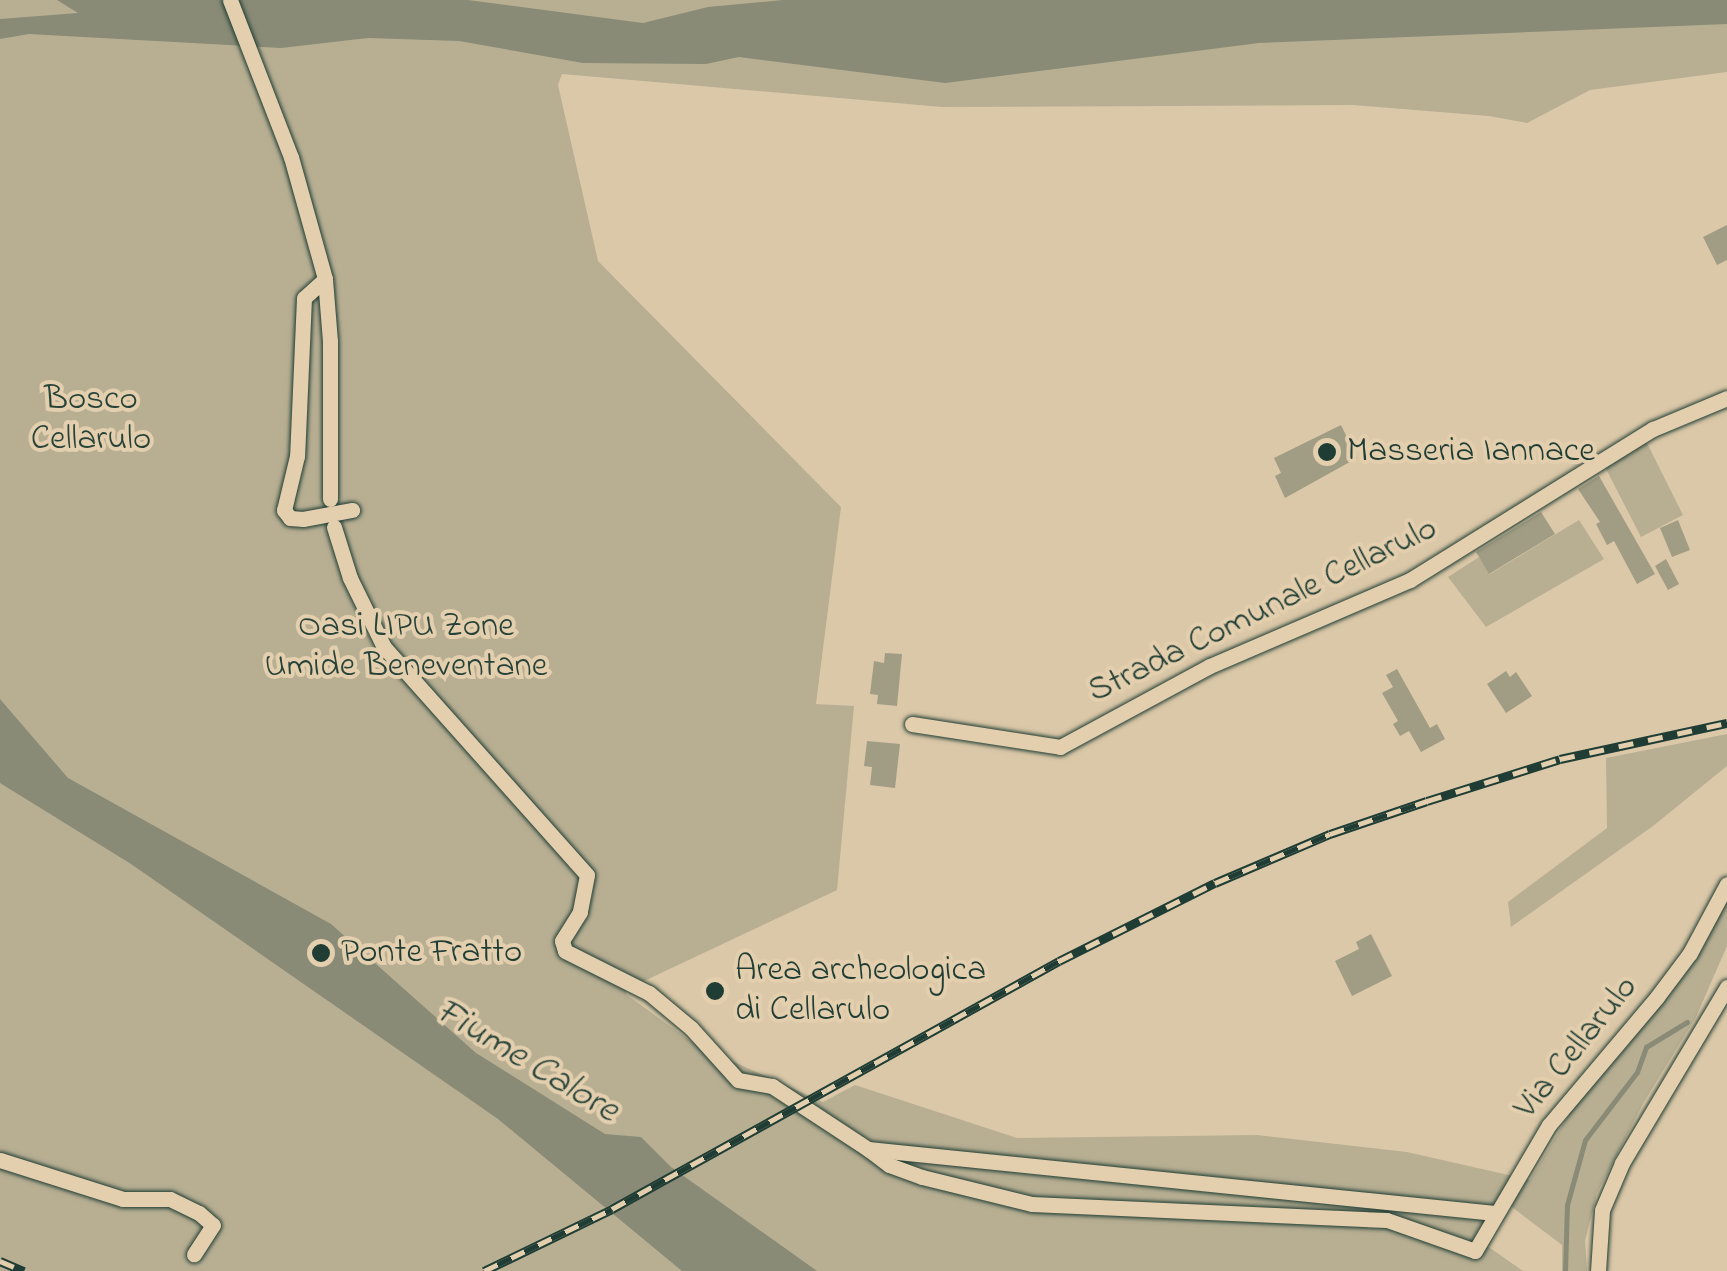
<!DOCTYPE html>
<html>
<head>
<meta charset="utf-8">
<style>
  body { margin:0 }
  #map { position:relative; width:1727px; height:1271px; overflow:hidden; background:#dbc8a8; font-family:"Indie Flower",sans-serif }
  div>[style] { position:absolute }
  .green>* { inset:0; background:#b8af93 }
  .water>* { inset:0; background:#898b76 }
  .stream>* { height:5px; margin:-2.5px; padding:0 2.5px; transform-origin:2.5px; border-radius:2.5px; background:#898b76 }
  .building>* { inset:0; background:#a19d84 }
  .roads { filter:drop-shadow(0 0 2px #1f3d34) drop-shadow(0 0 2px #1f3d34) }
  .street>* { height:15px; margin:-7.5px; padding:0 7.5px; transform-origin:7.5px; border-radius:7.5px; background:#e3cead }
  .rail>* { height:9px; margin-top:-4.5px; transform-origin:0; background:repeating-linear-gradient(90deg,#e3cead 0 15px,#1f3d34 0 30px); box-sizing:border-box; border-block:2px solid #1f3d34 }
  .dots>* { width:28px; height:28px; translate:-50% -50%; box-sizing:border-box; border:5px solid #e3cead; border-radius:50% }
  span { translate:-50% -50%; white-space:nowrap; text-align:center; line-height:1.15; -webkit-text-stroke:8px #e3cead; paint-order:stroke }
  .park-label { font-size:35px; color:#274339 }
  .poi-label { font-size:35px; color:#1f3d34 }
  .left { translate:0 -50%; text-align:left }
  .street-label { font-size:35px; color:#1f3d34 }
  .water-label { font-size:38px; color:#2a453b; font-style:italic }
</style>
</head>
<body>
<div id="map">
  <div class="green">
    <i style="clip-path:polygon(0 0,1727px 0,1727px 72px,1590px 90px,1527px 123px,1489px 116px,1353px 105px,942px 107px,562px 74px,558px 85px,598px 261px,841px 507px,816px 704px,854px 706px,837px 890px,625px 990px,627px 995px,696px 1045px,823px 1102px,855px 1085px,1017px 1138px,1257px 1135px,1407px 1152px,1530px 1180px,1574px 1106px,1695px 956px,1727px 896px,1727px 946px,1696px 1017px,1644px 1102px,1597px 1193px,1585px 1241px,1587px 1271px,1562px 1271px,1562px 1245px,1500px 1198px,1480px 1241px,1523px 1271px,0 1271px)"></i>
    <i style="clip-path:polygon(1646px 441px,1683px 515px,1641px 537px,1604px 465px)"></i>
    <i style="clip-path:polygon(1579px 520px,1604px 559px,1486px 627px,1448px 577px,1479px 557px,1490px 574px)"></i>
    <i style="clip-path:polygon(1727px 734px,1727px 766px,1653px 826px,1511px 927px,1508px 902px,1607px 828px,1606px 758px)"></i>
  </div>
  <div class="water">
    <i style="clip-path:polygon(57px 0,468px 0,643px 23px,708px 7px,783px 0,1727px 0,1727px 24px,1259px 43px,945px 83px,739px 57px,706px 64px,583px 63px,459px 41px,368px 38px,281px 48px,29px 34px,0 39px,0 19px,78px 13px)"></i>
    <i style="clip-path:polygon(0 699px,68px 778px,331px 924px,476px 1053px,605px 1134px,641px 1137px,671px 1167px,817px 1271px,682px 1271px,498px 1119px,131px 864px,0 783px)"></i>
  </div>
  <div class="stream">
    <i style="left:1565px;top:1271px;width:66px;rotate:-88.3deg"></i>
    <i style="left:1567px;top:1205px;width:67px;rotate:-74.5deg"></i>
    <i style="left:1585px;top:1140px;width:86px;rotate:-52.6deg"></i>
    <i style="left:1637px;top:1072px;width:27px;rotate:-70deg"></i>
    <i style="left:1646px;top:1047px;width:48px;rotate:-31.4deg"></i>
  </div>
  <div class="building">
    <i style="clip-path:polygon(1727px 225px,1727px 260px,1717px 265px,1703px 237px)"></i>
    <i style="clip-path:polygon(1341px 425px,1357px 458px,1285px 498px,1275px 476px,1281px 473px,1274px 458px)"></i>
    <i style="clip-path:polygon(1599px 476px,1655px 574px,1637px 584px,1614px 541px,1607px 545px,1596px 524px,1600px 522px,1578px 489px)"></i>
    <i style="clip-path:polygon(1541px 512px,1555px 534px,1489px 574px,1476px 552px)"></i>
    <i style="clip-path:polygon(1678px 520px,1690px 550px,1672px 557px,1660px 528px)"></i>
    <i style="clip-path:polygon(1666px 559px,1679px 584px,1668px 590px,1655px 566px)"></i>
    <i style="clip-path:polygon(885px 653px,902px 654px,897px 706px,877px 704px,878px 695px,870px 694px,874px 661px,884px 663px)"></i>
    <i style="clip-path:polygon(1397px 669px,1430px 728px,1437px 724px,1445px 739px,1421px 752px,1409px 731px,1400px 736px,1393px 724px,1398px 721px,1382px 693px,1393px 687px,1386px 675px)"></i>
    <i style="clip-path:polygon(1506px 671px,1510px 677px,1516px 672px,1532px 696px,1506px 713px,1487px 684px)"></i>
    <i style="clip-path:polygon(867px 741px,900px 744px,895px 788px,870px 785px,872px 767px,864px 766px)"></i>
    <i style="clip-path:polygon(1371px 934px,1392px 976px,1352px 996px,1335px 961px,1359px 949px,1356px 942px)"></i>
  </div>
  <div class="roads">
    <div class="street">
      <i style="left:230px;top:0;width:168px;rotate:68.8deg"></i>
      <i style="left:291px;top:157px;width:127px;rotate:74.4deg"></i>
      <i style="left:325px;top:279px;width:62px;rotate:85.4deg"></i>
      <i style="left:330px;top:341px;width:158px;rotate:90deg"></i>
      <i style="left:325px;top:279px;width:28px;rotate:138deg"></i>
      <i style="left:304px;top:298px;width:158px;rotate:92.5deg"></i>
      <i style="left:297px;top:456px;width:56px;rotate:103.5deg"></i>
      <i style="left:284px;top:510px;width:10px;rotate:53deg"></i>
      <i style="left:290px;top:518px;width:13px;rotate:4deg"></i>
      <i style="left:303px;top:519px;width:50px;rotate:-10.4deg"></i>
      <i style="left:334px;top:527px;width:53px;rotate:72.6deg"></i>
      <i style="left:350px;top:578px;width:77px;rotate:63.8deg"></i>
      <i style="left:384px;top:647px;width:305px;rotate:48.3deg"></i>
      <i style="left:587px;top:875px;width:38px;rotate:101deg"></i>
      <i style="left:580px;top:912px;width:34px;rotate:122deg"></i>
      <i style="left:562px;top:941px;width:10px;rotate:73deg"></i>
      <i style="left:565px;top:951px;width:94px;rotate:26.6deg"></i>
      <i style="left:649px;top:993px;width:55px;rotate:39.8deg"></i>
      <i style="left:691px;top:1028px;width:70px;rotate:47.9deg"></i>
      <i style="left:738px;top:1080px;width:35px;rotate:10deg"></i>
      <i style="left:772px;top:1086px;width:115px;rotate:33.3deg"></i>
      <i style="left:868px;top:1149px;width:630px;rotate:5.83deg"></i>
      <i style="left:912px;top:724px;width:150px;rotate:8.8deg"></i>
      <i style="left:1060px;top:747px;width:170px;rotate:-28.4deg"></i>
      <i style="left:1210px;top:666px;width:218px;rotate:-23.3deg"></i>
      <i style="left:1410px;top:580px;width:286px;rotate:-31.9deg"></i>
      <i style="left:1653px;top:429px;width:80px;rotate:-22.7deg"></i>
      <i style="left:868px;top:1149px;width:26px;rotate:37deg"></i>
      <i style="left:889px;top:1165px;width:35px;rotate:20deg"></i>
      <i style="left:922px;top:1177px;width:113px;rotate:13.8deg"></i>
      <i style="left:1032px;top:1204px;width:355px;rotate:2.6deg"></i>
      <i style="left:1387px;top:1220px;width:93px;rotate:19.4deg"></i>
      <i style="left:1475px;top:1251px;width:146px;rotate:-59.6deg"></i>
      <i style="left:1549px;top:1125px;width:167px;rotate:-49.8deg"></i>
      <i style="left:1657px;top:997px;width:55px;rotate:-53.1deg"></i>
      <i style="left:1690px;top:953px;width:78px;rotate:-61.8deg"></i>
      <i style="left:0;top:1160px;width:129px;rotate:17.6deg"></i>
      <i style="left:123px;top:1199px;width:47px"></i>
      <i style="left:170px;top:1199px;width:32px;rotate:26deg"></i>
      <i style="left:199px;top:1213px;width:18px;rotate:41deg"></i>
      <i style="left:213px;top:1225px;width:35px;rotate:123deg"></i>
      <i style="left:1598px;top:1271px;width:61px;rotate:-86.2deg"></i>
      <i style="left:1602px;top:1210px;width:51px;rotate:-66.9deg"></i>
      <i style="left:1622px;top:1163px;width:205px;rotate:-59.2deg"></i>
    </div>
  </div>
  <div class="rail">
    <i style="left:0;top:1261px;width:26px;rotate:23deg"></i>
    <i style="left:484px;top:1271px;width:142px;rotate:-25.8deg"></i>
    <i style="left:612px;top:1209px;width:511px;rotate:-29.02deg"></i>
    <i style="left:1059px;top:961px;width:174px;rotate:-26.6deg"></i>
    <i style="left:1215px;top:883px;width:125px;rotate:-23.1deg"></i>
    <i style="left:1330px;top:834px;width:102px;rotate:-18.8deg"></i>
    <i style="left:1427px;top:801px;width:139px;rotate:-17.5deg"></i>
    <i style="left:1560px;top:759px;width:171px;rotate:-12.2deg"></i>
  </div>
  <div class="dots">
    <i style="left:1327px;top:452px;background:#1f3d34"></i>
    <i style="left:321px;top:953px;background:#1f3d34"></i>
    <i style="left:715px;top:991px;background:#1f3d34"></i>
  </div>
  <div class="park-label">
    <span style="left:91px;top:420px">Bosco<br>Cellarulo</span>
    <span style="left:406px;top:647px">Oasi LIPU Zone<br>Umide Beneventane</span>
  </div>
  <div class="poi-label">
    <span class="left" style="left:1347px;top:452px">Masseria Iannace</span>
    <span class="left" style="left:341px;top:953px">Ponte Fratto</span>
    <span class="left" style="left:735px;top:991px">Area archeologica<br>di Cellarulo</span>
  </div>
  <div class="street-label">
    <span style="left:1263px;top:611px;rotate:-26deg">Strada Comunale Cellarulo</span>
    <span style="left:1577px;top:1048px;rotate:-51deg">Via Cellarulo</span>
  </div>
  <div class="water-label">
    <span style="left:526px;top:1062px;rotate:31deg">Fiume Calore</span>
  </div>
</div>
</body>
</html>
